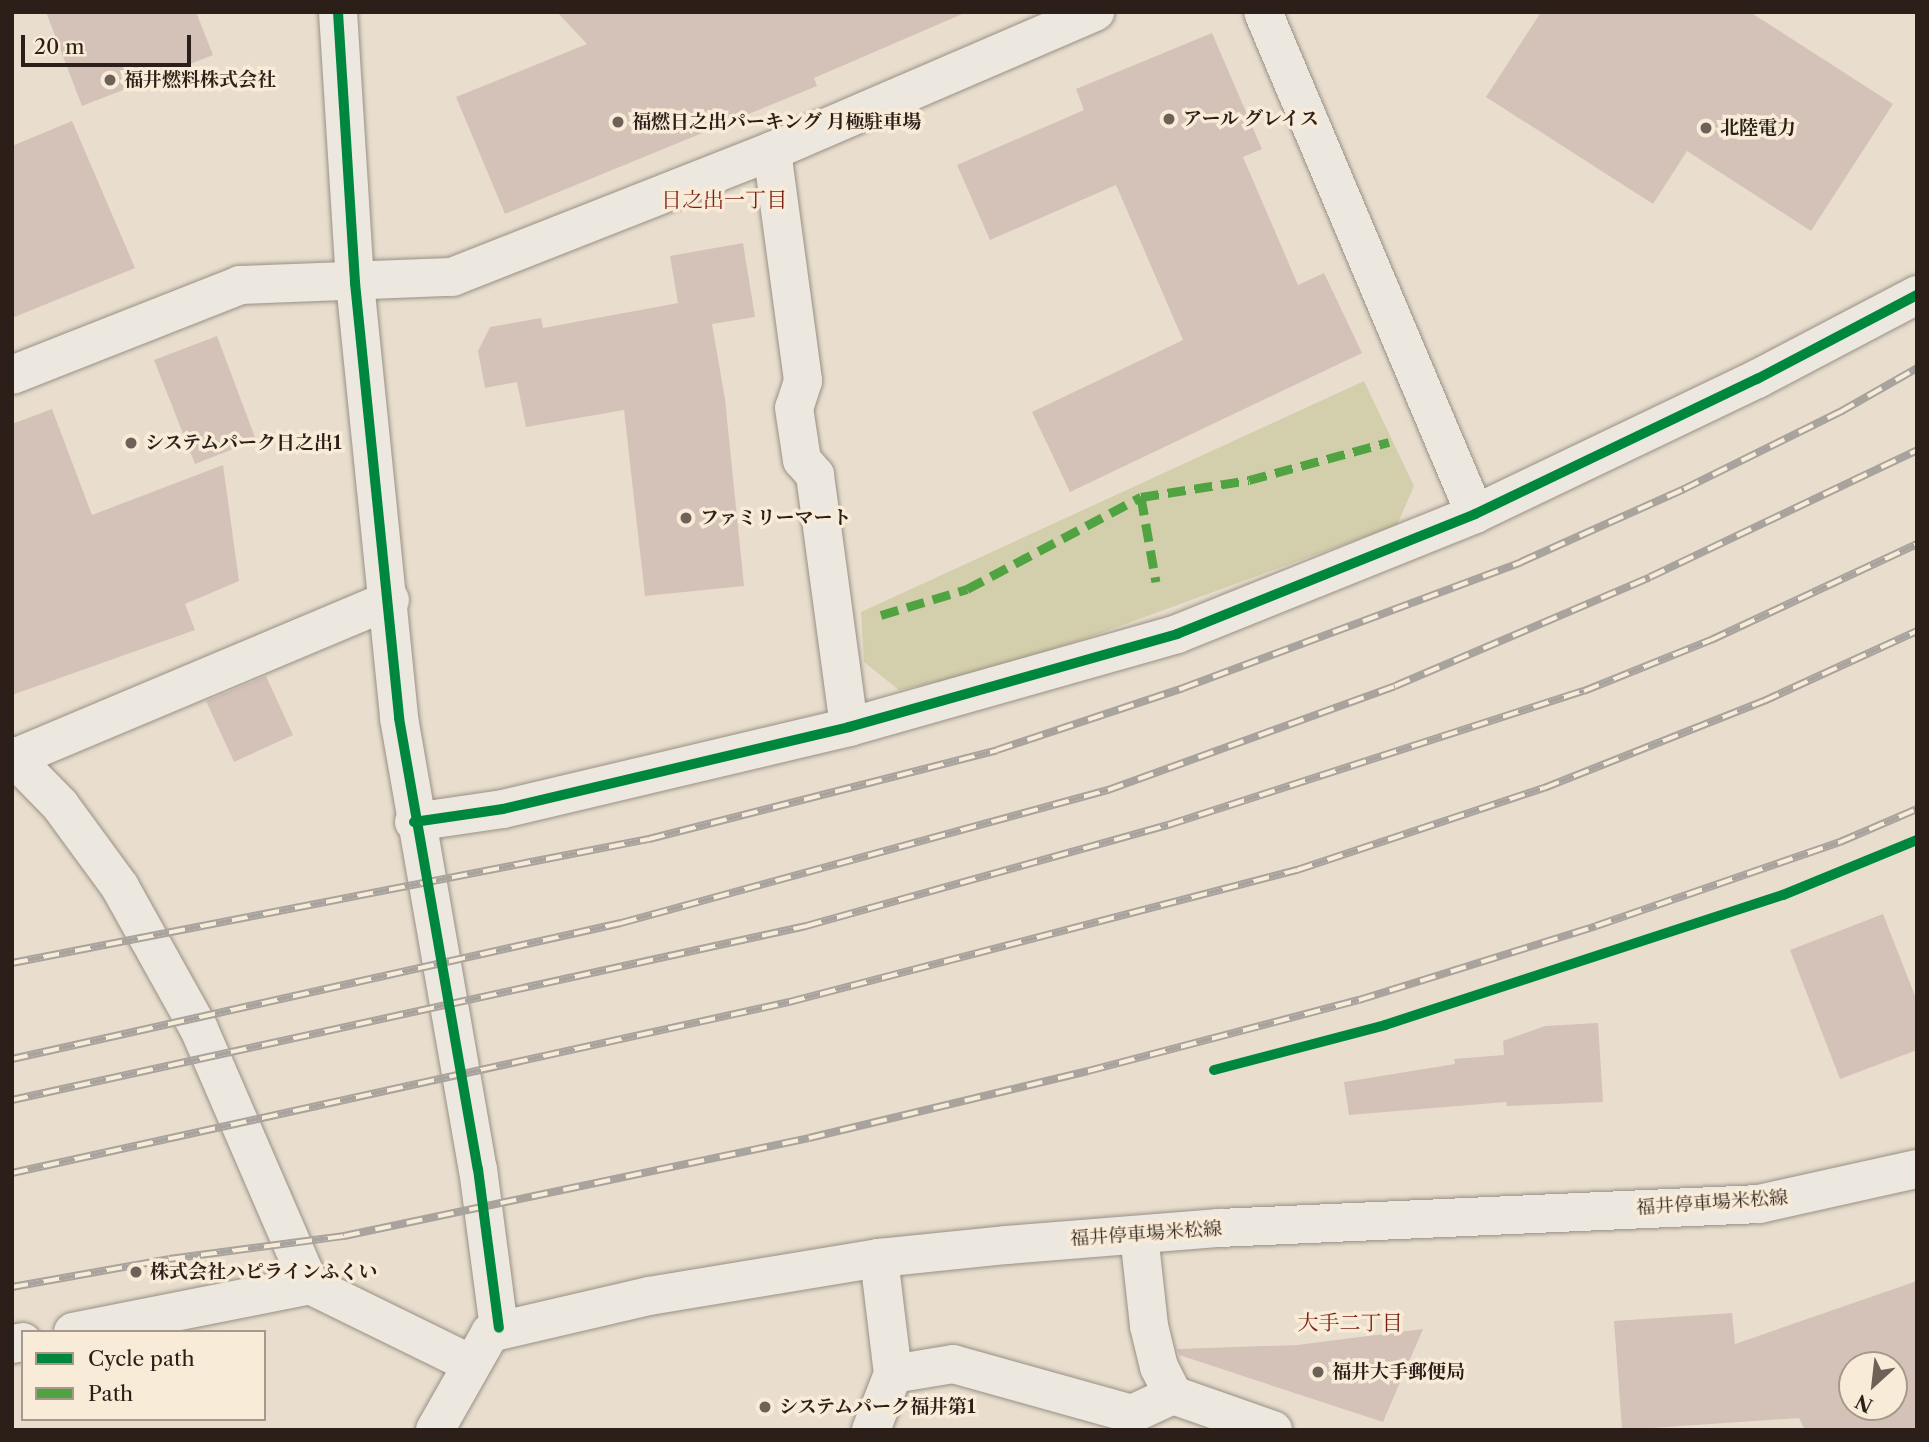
<!DOCTYPE html>
<html>
<head>
<meta charset="utf-8">
<style>
  body { margin:0 }
  #map { position:relative; width:1929px; height:1442px; overflow:hidden; background:#e9decd; font-family:"Libre Caslon Text","Noto Serif JP",serif }
  div>[style] { position:absolute }
  .green>* { inset:0; background:#d3ceab }
  .building>* { inset:0; background:#d4c2b8 }
  .roads { filter:drop-shadow(0 0 2px #989086) drop-shadow(0 0 2px #989086) }
  .minor>* { height:38px; margin:-19px; padding:0 19px; transform-origin:19px; border-radius:19px; background:#ece7df }
  .tertiary>* { height:38px; margin:-19px; padding:0 19px; transform-origin:19px; border-radius:19px; background:#ece7df }
  .secondary>* { height:38px; margin:-19px; padding:0 19px; transform-origin:19px; border-radius:19px; background:#ece7df }
  .rail>* { height:8px; margin-top:-4px; transform-origin:0; background:repeating-linear-gradient(90deg,#f8ebd7 0 16px,#a8a39d 0 32px); box-sizing:border-box; border-block:2px solid #a8a39d }
  .quiet>* { height:9px; margin-top:-4.5px; transform-origin:0; background:repeating-linear-gradient(90deg,#51a240 0 18px,transparent 0 27px) }
  .cycleway>* { height:10px; margin:-5px; padding:0 5px; transform-origin:5px; border-radius:5px; background:#00873e }
  .dots>* { width:19px; height:19px; translate:-50% -50%; box-sizing:border-box; border:4px solid #f8ebd7; border-radius:50% }
  span { translate:-50% -50%; white-space:nowrap; text-align:center; line-height:1.15; -webkit-text-stroke:7px #f8ebd7; paint-order:stroke }
  .poi-label { font-size:19px; color:#2c1f19; font-weight:700 }
  .left { translate:0 -50%; text-align:left }
  .street-label { font-size:19px; color:#2c1f19 }
  .neighbourhood-label { font-size:21px; color:#7a1f14 }
  .frame { position:absolute; inset:0; border:14px solid #2c1f19; pointer-events:none }
  .legend { position:absolute; left:21px; top:1330px; width:245px; height:91px; box-sizing:border-box; background:#f8ebd7; border:2px solid #a6998b; margin:0; padding:9px 12px; list-style:none; font-size:21px; color:#2c1f19 }
  .legend li { display:flex; align-items:center; gap:14px; height:35px }
  .legend b { width:35px; border:2px solid #a6998b }
  .north { position:absolute; left:1838px; top:1351px; width:70px; height:70px; box-sizing:border-box; background:#f8ebd7; border:2px solid #a6998b; border-radius:50%; rotate:207deg; font-size:19px; font-weight:700; line-height:28px; text-align:center; color:#2c1f19 }
  .north::after { content:''; display:block; margin:auto; width:24px; height:32px; background:#6e6258; clip-path:polygon(50% 0,100% 100%,50% 72%,0 100%) }
  .scale { position:absolute; left:21px; top:35px; width:170px; height:32px; box-sizing:border-box; border:4px solid #2c1f19; border-top:0; padding-left:9px; font-size:21px; line-height:24px; white-space:nowrap; color:#2c1f19; -webkit-text-stroke:5px #f8ebd7; paint-order:stroke }
</style>
</head>
<body>
<div id="map">
  <div class="green">
    <i style="clip-path:polygon(1364px 381px,1414px 486px,1397px 525px,1090px 637px,968px 676px,899px 690px,864px 662px,861px 612px)"></i>
  </div>
  <div class="building">
    <i style="clip-path:polygon(46px 12px,196px 12px,213px 55px,82px 106px)"></i>
    <i style="clip-path:polygon(557px 12px,967px 12px,814px 78px,817px 86px,505px 214px,456px 97px,587px 44px)"></i>
    <i style="clip-path:polygon(1541px 12px,1750px 12px,1893px 104px,1811px 231px,1687px 151px,1653px 204px,1486px 97px)"></i>
    <i style="clip-path:polygon(1212px 33px,1262px 149px,1243px 157px,1298px 285px,1324px 273px,1362px 353px,1070px 492px,1032px 412px,1183px 340px,1116px 185px,990px 240px,957px 165px,1084px 110px,1076px 89px)"></i>
    <i style="clip-path:polygon(72px 121px,135px 268px,12px 318px,12px 146px)"></i>
    <i style="clip-path:polygon(743px 243px,755px 317px,712px 324px,725px 399px,744px 586px,645px 596px,624px 410px,526px 427px,517px 382px,485px 388px,478px 351px,490px 327px,541px 318px,543px 328px,678px 303px,670px 256px)"></i>
    <i style="clip-path:polygon(217px 336px,256px 440px,195px 464px,154px 360px)"></i>
    <i style="clip-path:polygon(52px 409px,92px 515px,223px 465px,239px 581px,185px 604px,195px 630px,12px 695px,12px 424px)"></i>
    <i style="clip-path:polygon(266px 676px,293px 735px,234px 762px,206px 701px)"></i>
    <i style="clip-path:polygon(1883px 914px,1917px 1001px,1917px 1050px,1840px 1079px,1790px 950px)"></i>
    <i style="clip-path:polygon(1598px 1023px,1603px 1102px,1507px 1106px,1506px 1102px,1349px 1115px,1344px 1082px,1455px 1064px,1454px 1059px,1504px 1055px,1503px 1041px,1545px 1026px)"></i>
    <i style="clip-path:polygon(evenodd,1917px 1281px,1917px 1430px,1805px 1430px,1799px 1418px,1622px 1430px,1614px 1321px,1732px 1313px,1735px 1344px,1917px 1281px,1852px 1365px,1894px 1365px,1894px 1407px,1852px 1407px,1852px 1365px)"></i>
    <i style="clip-path:polygon(1423px 1329px,1383px 1422px,1179px 1355px,1177px 1349px,1297px 1345px)"></i>
  </div>
  <div class="roads">
    <div class="minor">
      <i style="left:1263px;top:12px;width:545px;rotate:67.11deg"></i>
      <i style="left:772px;top:151px;width:232px;rotate:82.3deg"></i>
      <i style="left:803px;top:381px;width:28px;rotate:108deg"></i>
      <i style="left:794px;top:408px;width:53px;rotate:81.3deg"></i>
      <i style="left:802px;top:460px;width:20px;rotate:49deg"></i>
      <i style="left:815px;top:475px;width:254px;rotate:82.3deg"></i>
      <i style="left:12px;top:375px;width:245px;rotate:-21.5deg"></i>
      <i style="left:240px;top:285px;width:212px;rotate:-2.2deg"></i>
      <i style="left:452px;top:277px;width:344px;rotate:-21.5deg"></i>
      <i style="left:772px;top:151px;width:352px;rotate:-23.3deg"></i>
      <i style="left:390px;top:600px;width:408px;rotate:157.2deg"></i>
      <i style="left:14px;top:758px;width:66px;rotate:45.6deg"></i>
      <i style="left:60px;top:805px;width:102px;rotate:53.8deg"></i>
      <i style="left:120px;top:887px;width:162px;rotate:60.9deg"></i>
      <i style="left:199px;top:1029px;width:279px;rotate:66.6deg"></i>
      <i style="left:310px;top:1285px;width:179px;rotate:26.1deg"></i>
      <i style="left:414px;top:822px;width:90px;rotate:-8.3deg"></i>
      <i style="left:503px;top:809px;width:356px;rotate:-13.3deg"></i>
      <i style="left:849px;top:727px;width:341px;rotate:-15.8deg"></i>
      <i style="left:1177px;top:634px;width:321px;rotate:-21.9deg"></i>
      <i style="left:1475px;top:514px;width:313px;rotate:-25.6deg"></i>
      <i style="left:1757px;top:379px;width:181px;rotate:-27.7deg"></i>
      <i style="left:1139px;top:1235px;width:92px;rotate:83.7deg"></i>
      <i style="left:1149px;top:1326px;width:42px;rotate:76.3deg"></i>
      <i style="left:1159px;top:1367px;width:31px;rotate:63deg"></i>
      <i style="left:1173px;top:1395px;width:106px;rotate:19.3deg"></i>
      <i style="left:893px;top:1374px;width:61px;rotate:-9.5deg"></i>
      <i style="left:953px;top:1364px;width:186px;rotate:15.6deg"></i>
      <i style="left:1132px;top:1414px;width:45px;rotate:-24.9deg"></i>
      <i style="left:871px;top:1430px;width:60px;rotate:-68.6deg"></i>
      <i style="left:893px;top:1374px;width:117px;rotate:-96.9deg"></i>
    </div>
    <div class="tertiary">
      <i style="left:338px;top:12px;width:272px;rotate:86.4deg"></i>
      <i style="left:355px;top:283px;width:437px;rotate:84.2deg"></i>
      <i style="left:399px;top:718px;width:458px;rotate:80.1deg"></i>
      <i style="left:478px;top:1169px;width:160px;rotate:82.5deg"></i>
      <i style="left:12px;top:756px;width:3px;rotate:45deg"></i>
      <i style="left:73px;top:1332px;width:242px;rotate:-11.2deg"></i>
      <i style="left:12px;top:1344px;width:11px;rotate:-10deg"></i>
    </div>
    <div class="secondary">
      <i style="left:435px;top:1430px;width:112px;rotate:-60.4deg"></i>
      <i style="left:490px;top:1333px;width:163px;rotate:-13.1deg"></i>
      <i style="left:649px;top:1296px;width:233px;rotate:-9.4deg"></i>
      <i style="left:879px;top:1258px;width:129px;rotate:-5.8deg"></i>
      <i style="left:1007px;top:1245px;width:213px;rotate:-4.6deg"></i>
      <i style="left:1219px;top:1228px;width:541px;rotate:-2.54deg"></i>
      <i style="left:1759px;top:1204px;width:162px;rotate:-12.5deg"></i>
    </div>
  </div>
  <div class="rail">
    <i style="left:12px;top:963px;width:649px;rotate:-11.02deg"></i>
    <i style="left:649px;top:839px;width:359px;rotate:-14.3deg"></i>
    <i style="left:997px;top:750px;width:196px;rotate:-18.4deg"></i>
    <i style="left:1183px;top:688px;width:361px;rotate:-20.4deg"></i>
    <i style="left:1521px;top:562px;width:179px;rotate:-24.1deg"></i>
    <i style="left:1684px;top:489px;width:174px;rotate:-26.3deg"></i>
    <i style="left:1840px;top:412px;width:89px;rotate:-29.7deg"></i>
    <i style="left:12px;top:1059px;width:624px;rotate:-12.59deg"></i>
    <i style="left:621px;top:923px;width:505px;rotate:-15.28deg"></i>
    <i style="left:1108px;top:790px;width:305px;rotate:-19.9deg"></i>
    <i style="left:1395px;top:686px;width:277px;rotate:-23.1deg"></i>
    <i style="left:1650px;top:577px;width:296px;rotate:-25.4deg"></i>
    <i style="left:12px;top:1100px;width:813px;rotate:-12.36deg"></i>
    <i style="left:806px;top:926px;width:376px;rotate:-15.6deg"></i>
    <i style="left:1168px;top:825px;width:437px;rotate:-17.9deg"></i>
    <i style="left:1584px;top:691px;width:137px;rotate:-21.9deg"></i>
    <i style="left:1711px;top:640px;width:227px;rotate:-25deg"></i>
    <i style="left:12px;top:1173px;width:796px;rotate:-12.41deg"></i>
    <i style="left:789px;top:1002px;width:525px;rotate:-14.57deg"></i>
    <i style="left:1297px;top:870px;width:260px;rotate:-18.4deg"></i>
    <i style="left:1544px;top:788px;width:237px;rotate:-21.6deg"></i>
    <i style="left:1764px;top:701px;width:168px;rotate:-24.6deg"></i>
    <i style="left:12px;top:1287px;width:159px;rotate:-10.1deg"></i>
    <i style="left:169px;top:1259px;width:177px;rotate:-7.5deg"></i>
    <i style="left:344px;top:1236px;width:475px;rotate:-11.9deg"></i>
    <i style="left:809px;top:1138px;width:287px;rotate:-13.5deg"></i>
    <i style="left:1088px;top:1071px;width:280px;rotate:-14.7deg"></i>
    <i style="left:1359px;top:1000px;width:248px;rotate:-17.3deg"></i>
    <i style="left:1596px;top:926px;width:258px;rotate:-19deg"></i>
    <i style="left:1840px;top:842px;width:84px;rotate:-23.2deg"></i>
  </div>
  <div class="quiet">
    <i style="left:1141px;top:497px;width:86px;rotate:80deg"></i>
    <i style="left:881px;top:615px;width:90px;rotate:-16.8deg"></i>
    <i style="left:967px;top:589px;width:197px;rotate:-27.9deg"></i>
    <i style="left:1141px;top:497px;width:109px;rotate:-8.9deg"></i>
    <i style="left:1249px;top:480px;width:145px;rotate:-15.2deg"></i>
  </div>
  <div class="cycleway">
    <i style="left:338px;top:12px;width:272px;rotate:86.4deg"></i>
    <i style="left:355px;top:283px;width:437px;rotate:84.2deg"></i>
    <i style="left:399px;top:718px;width:458px;rotate:80.1deg"></i>
    <i style="left:478px;top:1169px;width:160px;rotate:82.5deg"></i>
    <i style="left:414px;top:822px;width:90px;rotate:-8.3deg"></i>
    <i style="left:503px;top:809px;width:356px;rotate:-13.3deg"></i>
    <i style="left:849px;top:727px;width:341px;rotate:-15.8deg"></i>
    <i style="left:1177px;top:634px;width:321px;rotate:-21.9deg"></i>
    <i style="left:1475px;top:514px;width:313px;rotate:-25.6deg"></i>
    <i style="left:1757px;top:379px;width:181px;rotate:-27.7deg"></i>
    <i style="left:1214px;top:1070px;width:177px;rotate:-14.7deg"></i>
    <i style="left:1385px;top:1025px;width:419px;rotate:-18.1deg"></i>
    <i style="left:1783px;top:895px;width:145px;rotate:-22.3deg"></i>
  </div>
  <div class="dots">
    <i style="left:110px;top:80px;background:#6e6258"></i>
    <i style="left:1169px;top:119px;background:#6e6258"></i>
    <i style="left:618px;top:122px;background:#6e6258"></i>
    <i style="left:1706px;top:128px;background:#6e6258"></i>
    <i style="left:131px;top:443px;background:#6e6258"></i>
    <i style="left:686px;top:518px;background:#6e6258"></i>
    <i style="left:136px;top:1272px;background:#6e6258"></i>
    <i style="left:1318px;top:1372px;background:#6e6258"></i>
    <i style="left:765px;top:1407px;background:#6e6258"></i>
  </div>
  <div class="poi-label">
    <span class="left" style="left:124px;top:80px">福井燃料株式会社</span>
    <span class="left" style="left:1183px;top:119px">アール グレイス</span>
    <span class="left" style="left:632px;top:122px">福燃日之出パーキング 月極駐車場</span>
    <span class="left" style="left:1720px;top:128px">北陸電力</span>
    <span class="left" style="left:145px;top:443px">システムパーク日之出1</span>
    <span class="left" style="left:700px;top:518px">ファミリーマート</span>
    <span class="left" style="left:150px;top:1272px">株式会社ハピラインふくい</span>
    <span class="left" style="left:1332px;top:1372px">福井大手郵便局</span>
    <span class="left" style="left:779px;top:1407px">システムパーク福井第1</span>
  </div>
  <div class="street-label">
    <span style="left:1712px;top:1203px;rotate:-4deg">福井停車場米松線</span>
    <span style="left:1146px;top:1234px;rotate:-4deg">福井停車場米松線</span>
  </div>
  <div class="neighbourhood-label">
    <span style="left:724px;top:200px">日之出一丁目</span>
    <span style="left:1350px;top:1323px">大手二丁目</span>
  </div>
  <div class="frame"></div>
  <ul class="legend">
  <li><b style="height:9px;background:#00873e"></b>Cycle path</li>
  <li><b style="height:9px;background:#51a240"></b>Path</li>
  </ul>
  <div class="north">N</div>
  <div class="scale">20 m</div>
</div>
</body>
</html>
